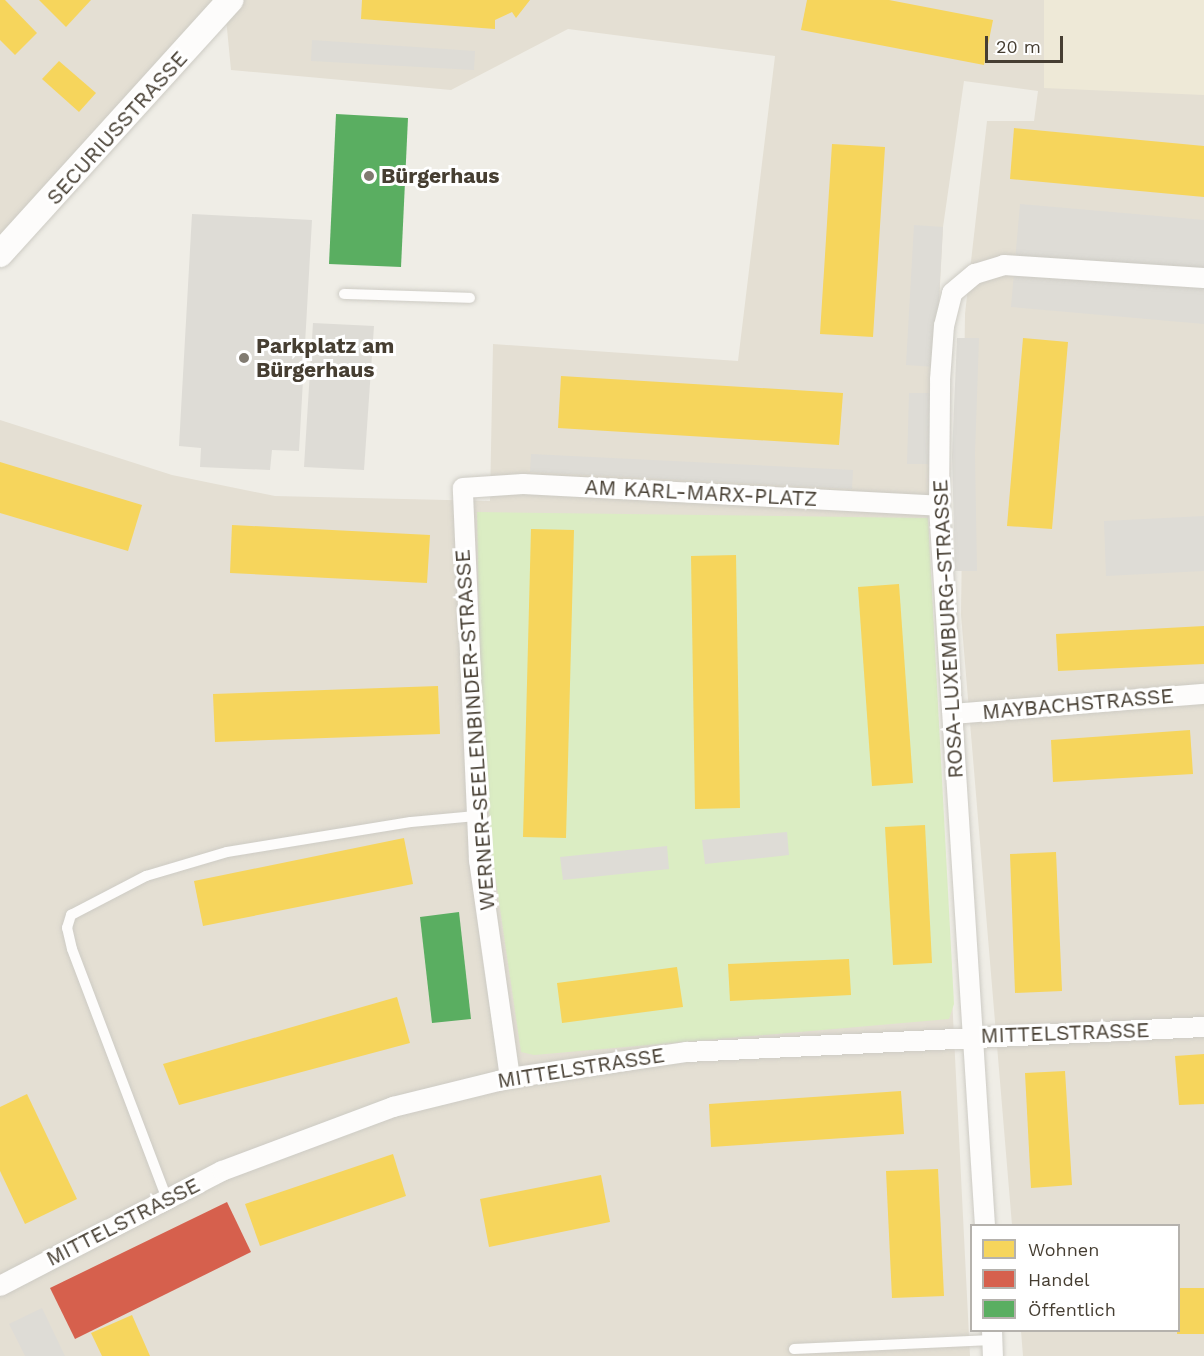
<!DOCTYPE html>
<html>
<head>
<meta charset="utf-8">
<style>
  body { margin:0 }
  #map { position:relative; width:1204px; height:1356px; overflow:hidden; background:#efede6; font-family:"Work Sans",sans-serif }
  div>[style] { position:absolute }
  .residential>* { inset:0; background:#e4dfd3 }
  .education>* { inset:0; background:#eee9d7 }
  .green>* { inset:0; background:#dbedc3 }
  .parking>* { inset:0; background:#dedcd6 }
  .homes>* { inset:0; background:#f6d55c }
  .shops>* { inset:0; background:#d6604d }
  .public>* { inset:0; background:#5aae61 }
  .roads { filter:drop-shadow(0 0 2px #cdcbc4) drop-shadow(0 0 2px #cdcbc4) }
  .service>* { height:10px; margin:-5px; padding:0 5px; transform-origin:5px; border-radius:5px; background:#fdfcfb }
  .minor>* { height:20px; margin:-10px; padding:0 10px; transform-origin:10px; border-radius:10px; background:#fdfcfb }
  .tertiary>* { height:26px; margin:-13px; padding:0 13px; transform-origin:13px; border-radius:13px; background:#fdfcfb }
  .dots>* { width:16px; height:16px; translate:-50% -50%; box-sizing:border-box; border:3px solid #fff; border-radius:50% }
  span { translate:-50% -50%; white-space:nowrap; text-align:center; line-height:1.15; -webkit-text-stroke:6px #fff; paint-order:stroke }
  .street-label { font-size:21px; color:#463e32 }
  .poi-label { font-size:21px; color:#463e32; font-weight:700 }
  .left { translate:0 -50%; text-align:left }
  .legend { position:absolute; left:970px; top:1224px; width:210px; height:108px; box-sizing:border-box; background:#fff; border:2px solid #b5b2ad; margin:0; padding:8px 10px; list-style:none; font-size:18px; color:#463e32 }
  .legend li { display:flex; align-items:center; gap:12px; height:30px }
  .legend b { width:30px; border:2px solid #b5b2ad }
  .scale { position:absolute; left:985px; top:36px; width:78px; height:27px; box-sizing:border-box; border:3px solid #463e32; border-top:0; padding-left:8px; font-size:18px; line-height:21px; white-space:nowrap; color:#463e32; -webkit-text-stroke:4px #fff; paint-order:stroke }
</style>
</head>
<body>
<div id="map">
  <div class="residential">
    <i style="clip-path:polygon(0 0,1204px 0,1204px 1356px,1023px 1356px,1021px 1331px,1178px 1330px,1178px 1226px,1012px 1225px,961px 615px,965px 314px,987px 121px,1034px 121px,1038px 91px,964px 81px,943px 227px,928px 518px,970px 1356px,0 1356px,0 420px,172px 475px,275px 496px,490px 501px,493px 344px,738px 361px,775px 56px,568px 29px,451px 90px,231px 70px,225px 8px,0 254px)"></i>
  </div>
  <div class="education">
    <i style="clip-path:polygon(1044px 0,1204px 0,1204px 95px,1044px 88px)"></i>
  </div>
  <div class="green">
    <i style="clip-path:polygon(477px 512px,928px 518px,954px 1004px,949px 1019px,534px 1055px,521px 1052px,492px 854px,480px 678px)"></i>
  </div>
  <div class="parking">
    <i style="clip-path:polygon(312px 40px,475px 51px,474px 70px,311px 61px)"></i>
    <i style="clip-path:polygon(1020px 204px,1204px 220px,1204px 324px,1011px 307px)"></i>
    <i style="clip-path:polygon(192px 214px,312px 220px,299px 451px,272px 450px,270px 470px,200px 467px,201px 448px,179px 446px)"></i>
    <i style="clip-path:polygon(914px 225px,943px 227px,935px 367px,906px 365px)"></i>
    <i style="clip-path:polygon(313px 323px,374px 326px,364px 470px,304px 467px)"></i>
    <i style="clip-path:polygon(957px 338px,979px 338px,975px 454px,977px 571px,955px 571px,952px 455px)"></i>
    <i style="clip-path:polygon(909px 393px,931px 393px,929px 464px,907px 464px)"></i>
    <i style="clip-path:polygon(531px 454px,853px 470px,852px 489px,530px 472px)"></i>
    <i style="clip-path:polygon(1204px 516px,1204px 571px,1106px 576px,1104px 521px)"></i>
    <i style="clip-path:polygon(787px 832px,789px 855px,705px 864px,702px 840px)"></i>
    <i style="clip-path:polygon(667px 846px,669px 869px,563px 880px,560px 857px)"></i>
    <i style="clip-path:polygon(42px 1308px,65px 1356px,25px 1356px,9px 1324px)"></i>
  </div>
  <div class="homes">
    <i style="clip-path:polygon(0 0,5px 0,37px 33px,15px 55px,0 40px)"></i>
    <i style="clip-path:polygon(39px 0,91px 0,66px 27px)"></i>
    <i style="clip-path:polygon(362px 0,530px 0,516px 18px,512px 12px,495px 20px,495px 29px,361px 19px)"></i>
    <i style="clip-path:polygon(807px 0,889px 0,993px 20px,984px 65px,801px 30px)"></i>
    <i style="clip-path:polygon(59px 61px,96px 93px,79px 112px,42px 79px)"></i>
    <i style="clip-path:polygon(1014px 128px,1204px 146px,1204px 197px,1010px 179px)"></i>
    <i style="clip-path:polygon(832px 144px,885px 147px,873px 337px,820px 334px)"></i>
    <i style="clip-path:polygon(1023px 338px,1068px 342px,1052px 529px,1007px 526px)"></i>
    <i style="clip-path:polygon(561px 376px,843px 393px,839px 445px,558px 428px)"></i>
    <i style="clip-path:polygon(0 462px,142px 505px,128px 551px,0 513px)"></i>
    <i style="clip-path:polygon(232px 525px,430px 535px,427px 583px,230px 573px)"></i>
    <i style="clip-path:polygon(531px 529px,574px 530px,566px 838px,523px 837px)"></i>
    <i style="clip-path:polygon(736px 555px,740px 808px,695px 809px,691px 556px)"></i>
    <i style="clip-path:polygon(899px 584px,913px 783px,872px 786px,858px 587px)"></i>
    <i style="clip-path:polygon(1204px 626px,1204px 664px,1058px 671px,1056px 634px)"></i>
    <i style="clip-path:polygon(438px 686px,440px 734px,215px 742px,213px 694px)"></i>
    <i style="clip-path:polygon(1190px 730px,1193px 774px,1053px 782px,1051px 740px)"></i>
    <i style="clip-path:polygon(925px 825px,932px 963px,893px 965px,885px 827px)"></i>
    <i style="clip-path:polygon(404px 838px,413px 884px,203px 926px,194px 881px)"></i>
    <i style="clip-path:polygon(1056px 852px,1062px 991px,1015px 993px,1010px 854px)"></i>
    <i style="clip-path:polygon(849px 959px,851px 995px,730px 1001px,728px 964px)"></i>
    <i style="clip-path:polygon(677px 967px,683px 1007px,562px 1023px,557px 983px)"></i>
    <i style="clip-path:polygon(397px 997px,410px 1043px,179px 1105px,163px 1064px)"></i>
    <i style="clip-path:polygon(1204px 1054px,1204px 1104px,1179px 1105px,1175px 1056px)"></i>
    <i style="clip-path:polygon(1065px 1071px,1072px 1185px,1031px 1188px,1025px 1073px)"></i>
    <i style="clip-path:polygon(901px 1091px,904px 1134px,711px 1147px,709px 1104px)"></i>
    <i style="clip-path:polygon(27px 1094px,77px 1199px,25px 1224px,0 1171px,0 1107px)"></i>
    <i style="clip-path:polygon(393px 1154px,406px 1196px,260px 1246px,245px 1204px)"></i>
    <i style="clip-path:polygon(938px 1169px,944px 1296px,892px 1298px,886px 1171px)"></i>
    <i style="clip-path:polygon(601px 1175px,610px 1222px,489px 1247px,480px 1199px)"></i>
    <i style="clip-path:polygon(1179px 1288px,1204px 1288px,1204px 1334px,1177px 1334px)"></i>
    <i style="clip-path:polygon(132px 1315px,150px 1356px,102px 1356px,91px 1333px)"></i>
  </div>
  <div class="shops">
    <i style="clip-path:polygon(227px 1202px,251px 1252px,75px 1339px,50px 1288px)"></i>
  </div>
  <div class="public">
    <i style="clip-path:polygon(336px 114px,408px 118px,401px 267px,329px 264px)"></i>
    <i style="clip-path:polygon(459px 912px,471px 1019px,432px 1023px,420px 917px)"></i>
  </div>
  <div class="roads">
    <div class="service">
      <i style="left:344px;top:294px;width:126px;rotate:1.8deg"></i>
      <i style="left:167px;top:1199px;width:267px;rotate:-110.8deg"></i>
      <i style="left:72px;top:949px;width:22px;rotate:-103deg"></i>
      <i style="left:67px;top:928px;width:14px;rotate:-73deg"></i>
      <i style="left:71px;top:915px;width:85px;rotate:-27.5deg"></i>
      <i style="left:146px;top:876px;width:84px;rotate:-16.5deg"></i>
      <i style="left:227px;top:852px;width:186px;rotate:-9.3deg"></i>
      <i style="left:411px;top:822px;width:65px;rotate:-5.3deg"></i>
      <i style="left:794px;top:1349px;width:198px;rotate:-2.6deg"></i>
    </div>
    <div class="minor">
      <i style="left:953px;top:714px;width:252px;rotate:-4.6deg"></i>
      <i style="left:510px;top:1078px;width:220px;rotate:-98.1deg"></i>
      <i style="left:479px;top:860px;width:372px;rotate:-92.5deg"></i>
      <i style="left:463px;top:488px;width:60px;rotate:-3.8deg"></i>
      <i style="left:523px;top:484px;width:417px;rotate:3deg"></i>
      <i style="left:985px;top:1226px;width:721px;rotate:-93.66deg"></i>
      <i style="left:939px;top:506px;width:126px;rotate:-89.5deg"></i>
      <i style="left:940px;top:380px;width:54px;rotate:-85.8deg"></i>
      <i style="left:944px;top:326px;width:34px;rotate:-76deg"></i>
      <i style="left:952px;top:293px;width:30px;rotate:-40deg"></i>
      <i style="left:975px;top:274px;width:30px;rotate:-17deg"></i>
      <i style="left:1004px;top:265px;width:200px;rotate:3.7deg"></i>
      <i style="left:0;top:1286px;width:250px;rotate:-27.4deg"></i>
      <i style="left:222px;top:1171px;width:183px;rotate:-20.5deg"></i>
      <i style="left:393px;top:1107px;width:121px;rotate:-13.9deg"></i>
      <i style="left:510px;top:1078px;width:179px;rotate:-8.4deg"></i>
      <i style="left:687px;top:1052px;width:518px;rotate:-2.77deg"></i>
      <i style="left:992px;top:1330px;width:26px;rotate:88deg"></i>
    </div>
    <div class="tertiary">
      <i style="left:0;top:254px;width:343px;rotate:-47.8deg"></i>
    </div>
  </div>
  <div class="dots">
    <i style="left:369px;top:176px;background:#817b71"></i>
    <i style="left:244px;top:358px;background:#817b71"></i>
  </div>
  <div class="street-label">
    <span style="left:117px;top:128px;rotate:-48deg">SECURIUSSTRASSE</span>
    <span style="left:701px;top:493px;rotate:3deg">AM KARL-MARX-PLATZ</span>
    <span style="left:948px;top:629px;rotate:-93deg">ROSA-LUXEMBURG-STRASSE</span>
    <span style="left:1078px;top:704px;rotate:-5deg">MAYBACHSTRASSE</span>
    <span style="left:475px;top:730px;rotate:-94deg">WERNER-SEELENBINDER-STRASSE</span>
    <span style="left:1065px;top:1033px;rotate:-2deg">MITTELSTRASSE</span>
    <span style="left:581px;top:1068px;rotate:-9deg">MITTELSTRASSE</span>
    <span style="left:123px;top:1222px;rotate:-27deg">MITTELSTRASSE</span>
  </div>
  <div class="poi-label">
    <span class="left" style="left:381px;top:176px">Bürgerhaus</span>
    <span class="left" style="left:256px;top:358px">Parkplatz am<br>Bürgerhaus</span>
  </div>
  <ul class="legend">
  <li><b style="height:16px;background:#f6d55c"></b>Wohnen</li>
  <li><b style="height:16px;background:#d6604d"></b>Handel</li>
  <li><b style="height:16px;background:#5aae61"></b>Öffentlich</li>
  </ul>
  <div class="scale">20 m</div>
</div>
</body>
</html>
